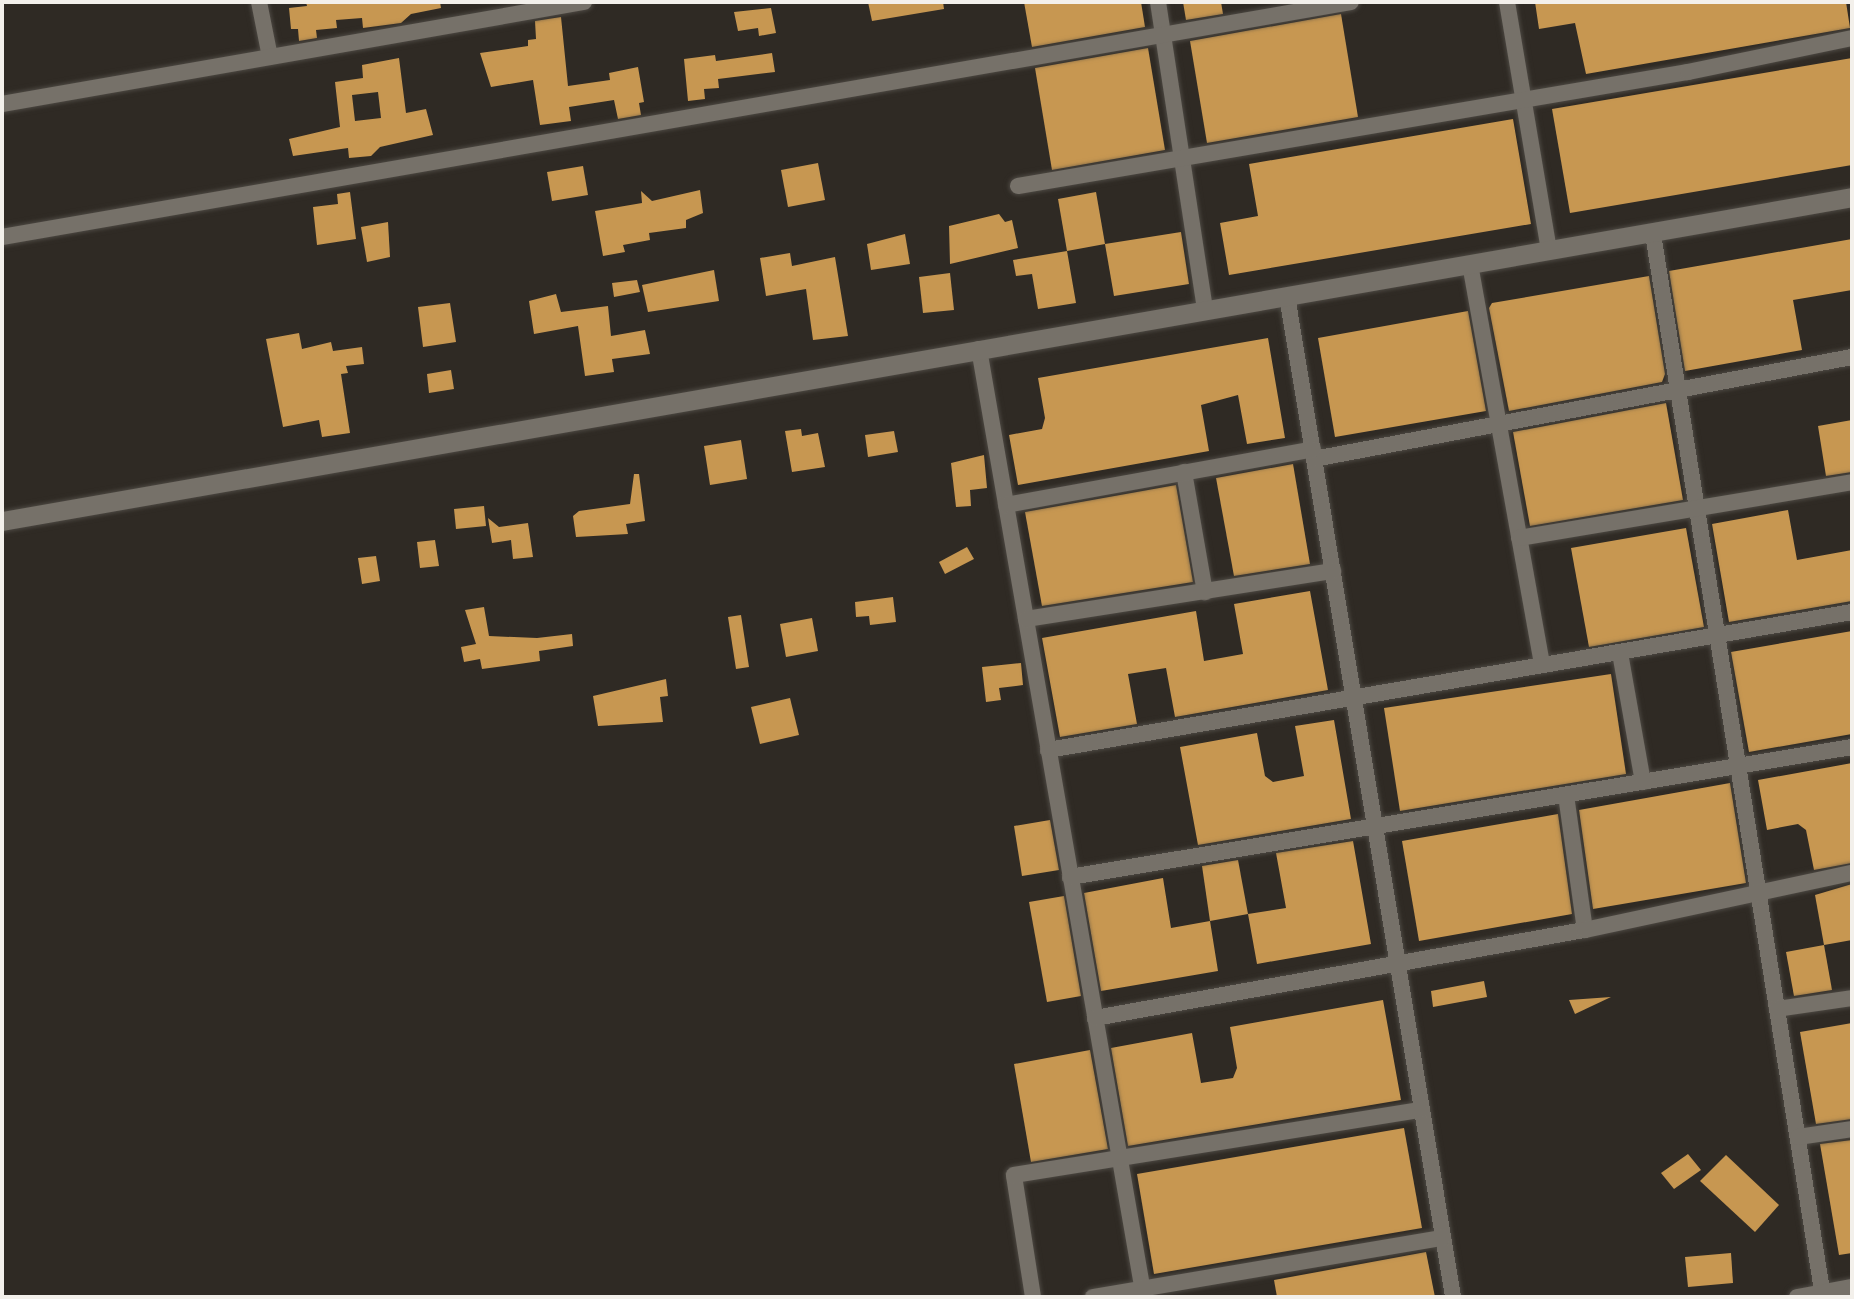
<!DOCTYPE html>
<html>
<head>
<meta charset="utf-8">
<style>
  body { margin:0 }
  #map { position:relative; width:1854px; height:1299px; overflow:hidden; background:#2f2a24; font-family:"DejaVu Sans",sans-serif }
  div>[style] { position:absolute }
  .building>* { inset:0; background:#c79751 }
  .roads { filter:drop-shadow(0 0 2px #4c4842) drop-shadow(0 0 2px #4c4842) }
  .minor>* { height:16px; margin:-8px; padding:0 8px; transform-origin:8px; border-radius:8px; background:#767169 }
  .tertiary>* { height:19px; margin:-9.5px; padding:0 9.5px; transform-origin:9.5px; border-radius:9.5px; background:#767169 }
  span { translate:-50% -50%; white-space:nowrap; text-align:center; line-height:1.15; -webkit-text-stroke:7px #2f2a24; paint-order:stroke }
  .frame { position:absolute; inset:0; border:4px solid #f3f0eb; pointer-events:none }
</style>
</head>
<body>
<div id="map">
  <div class="building">
    <i style="clip-path:polygon(306px 2px,440px 2px,441px 8px,411px 14px,401px 23px,363px 28px,362px 18px,336px 20px,337px 28px,316px 30px,317px 38px,299px 41px,298px 29px,291px 29px,289px 8px,307px 6px)"></i>
    <i style="clip-path:polygon(868px 2px,943px 2px,944px 9px,872px 21px)"></i>
    <i style="clip-path:polygon(1024px 2px,1141px 2px,1145px 27px,1032px 47px)"></i>
    <i style="clip-path:polygon(1183px 2px,1221px 2px,1223px 14px,1186px 20px)"></i>
    <i style="clip-path:polygon(1535px 2px,1846px 2px,1850px 28px,1586px 74px,1575px 23px,1539px 29px)"></i>
    <i style="clip-path:polygon(771px 8px,776px 33px,759px 36px,758px 28px,738px 31px,734px 12px)"></i>
    <i style="clip-path:polygon(1341px 14px,1358px 117px,1207px 143px,1190px 41px)"></i>
    <i style="clip-path:polygon(561px 17px,568px 86px,610px 80px,609px 73px,638px 67px,644px 102px,639px 103px,641px 115px,618px 119px,614px 100px,569px 107px,571px 121px,540px 125px,533px 80px,491px 87px,480px 53px,528px 46px,528px 40px,536px 39px,535px 21px)"></i>
    <i style="clip-path:polygon(1148px 48px,1165px 150px,1052px 170px,1035px 68px)"></i>
    <i style="clip-path:polygon(772px 53px,775px 72px,718px 79px,719px 88px,704px 89px,705px 99px,688px 101px,684px 59px,715px 55px,716px 61px)"></i>
    <i style="clip-path:polygon(evenodd,399px 58px,406px 113px,426px 109px,433px 135px,380px 147px,371px 156px,349px 158px,348px 148px,293px 156px,289px 139px,340px 127px,335px 82px,363px 78px,362px 65px,399px 58px,378px 92px,381px 118px,355px 121px,352px 95px,378px 92px)"></i>
    <i style="clip-path:polygon(1852px 58px,1852px 165px,1570px 213px,1552px 109px)"></i>
    <i style="clip-path:polygon(1513px 119px,1531px 224px,1229px 275px,1220px 223px,1258px 216px,1249px 164px)"></i>
    <i style="clip-path:polygon(818px 163px,825px 200px,788px 207px,781px 170px)"></i>
    <i style="clip-path:polygon(583px 166px,588px 195px,552px 201px,547px 172px)"></i>
    <i style="clip-path:polygon(700px 190px,703px 213px,686px 220px,686px 228px,649px 233px,650px 240px,623px 245px,625px 252px,603px 256px,595px 211px,642px 203px,641px 191px,652px 201px)"></i>
    <i style="clip-path:polygon(350px 192px,356px 239px,317px 245px,313px 207px,338px 204px,337px 194px)"></i>
    <i style="clip-path:polygon(1096px 192px,1105px 244px,1067px 251px,1058px 199px)"></i>
    <i style="clip-path:polygon(999px 214px,1005px 222px,1012px 220px,1018px 248px,950px 264px,949px 226px)"></i>
    <i style="clip-path:polygon(388px 222px,390px 257px,367px 262px,361px 227px)"></i>
    <i style="clip-path:polygon(1181px 232px,1189px 284px,1114px 296px,1105px 244px)"></i>
    <i style="clip-path:polygon(905px 234px,910px 264px,871px 270px,867px 244px)"></i>
    <i style="clip-path:polygon(1852px 239px,1852px 290px,1793px 300px,1802px 350px,1685px 371px,1669px 271px)"></i>
    <i style="clip-path:polygon(1067px 251px,1076px 303px,1038px 309px,1032px 274px,1016px 276px,1013px 260px)"></i>
    <i style="clip-path:polygon(790px 253px,792px 266px,835px 257px,848px 336px,813px 340px,806px 289px,766px 296px,760px 258px)"></i>
    <i style="clip-path:polygon(714px 270px,719px 301px,648px 312px,642px 285px)"></i>
    <i style="clip-path:polygon(950px 273px,954px 310px,923px 313px,919px 277px)"></i>
    <i style="clip-path:polygon(1649px 276px,1665px 374px,1662px 382px,1509px 411px,1489px 308px,1492px 303px)"></i>
    <i style="clip-path:polygon(637px 280px,640px 292px,614px 297px,612px 283px)"></i>
    <i style="clip-path:polygon(556px 294px,561px 312px,608px 306px,611px 336px,645px 330px,650px 354px,612px 359px,614px 372px,585px 376px,578px 326px,534px 334px,529px 301px)"></i>
    <i style="clip-path:polygon(450px 303px,456px 342px,423px 347px,418px 307px)"></i>
    <i style="clip-path:polygon(1468px 311px,1486px 411px,1335px 437px,1318px 338px)"></i>
    <i style="clip-path:polygon(299px 333px,302px 349px,331px 342px,333px 351px,362px 347px,364px 364px,346px 366px,348px 373px,341px 374px,350px 433px,322px 437px,319px 420px,283px 427px,266px 339px)"></i>
    <i style="clip-path:polygon(1268px 338px,1285px 438px,1247px 444px,1238px 395px,1201px 405px,1209px 451px,1018px 485px,1009px 435px,1042px 429px,1045px 418px,1038px 378px)"></i>
    <i style="clip-path:polygon(451px 370px,454px 389px,429px 393px,427px 374px)"></i>
    <i style="clip-path:polygon(1666px 403px,1683px 500px,1530px 526px,1513px 432px)"></i>
    <i style="clip-path:polygon(1852px 420px,1852px 472px,1826px 476px,1818px 426px)"></i>
    <i style="clip-path:polygon(801px 429px,802px 436px,818px 433px,825px 467px,792px 472px,785px 431px)"></i>
    <i style="clip-path:polygon(894px 431px,898px 452px,868px 457px,865px 435px)"></i>
    <i style="clip-path:polygon(741px 440px,747px 479px,710px 485px,704px 446px)"></i>
    <i style="clip-path:polygon(984px 455px,987px 488px,970px 490px,971px 506px,956px 507px,951px 463px)"></i>
    <i style="clip-path:polygon(1293px 464px,1310px 564px,1234px 576px,1216px 478px)"></i>
    <i style="clip-path:polygon(634px 474px,639px 474px,645px 521px,626px 524px,628px 534px,576px 537px,573px 516px,579px 511px,630px 504px)"></i>
    <i style="clip-path:polygon(1176px 485px,1193px 582px,1042px 606px,1025px 512px)"></i>
    <i style="clip-path:polygon(484px 506px,486px 526px,456px 529px,454px 509px)"></i>
    <i style="clip-path:polygon(1788px 510px,1797px 560px,1852px 550px,1852px 601px,1729px 622px,1712px 524px)"></i>
    <i style="clip-path:polygon(488px 518px,499px 527px,528px 523px,533px 557px,513px 559px,511px 540px,492px 543px)"></i>
    <i style="clip-path:polygon(1686px 528px,1704px 627px,1589px 647px,1571px 548px)"></i>
    <i style="clip-path:polygon(435px 540px,439px 566px,420px 568px,417px 542px)"></i>
    <i style="clip-path:polygon(967px 547px,974px 559px,945px 574px,939px 562px)"></i>
    <i style="clip-path:polygon(376px 556px,380px 581px,362px 584px,358px 558px)"></i>
    <i style="clip-path:polygon(1310px 591px,1328px 690px,1175px 717px,1166px 668px,1128px 674px,1137px 724px,1060px 737px,1042px 638px,1196px 611px,1204px 661px,1243px 654px,1234px 604px)"></i>
    <i style="clip-path:polygon(893px 597px,896px 622px,870px 625px,869px 616px,856px 617px,855px 602px)"></i>
    <i style="clip-path:polygon(484px 607px,489px 636px,537px 638px,572px 634px,573px 646px,539px 651px,540px 661px,512px 665px,482px 669px,480px 659px,464px 662px,461px 647px,476px 644px,465px 610px)"></i>
    <i style="clip-path:polygon(741px 615px,749px 667px,736px 669px,728px 617px)"></i>
    <i style="clip-path:polygon(812px 618px,818px 651px,786px 657px,780px 624px)"></i>
    <i style="clip-path:polygon(1852px 631px,1852px 734px,1749px 752px,1731px 652px)"></i>
    <i style="clip-path:polygon(1021px 663px,1023px 685px,999px 688px,1001px 700px,986px 702px,982px 667px)"></i>
    <i style="clip-path:polygon(1611px 674px,1626px 774px,1400px 811px,1384px 708px)"></i>
    <i style="clip-path:polygon(666px 679px,668px 696px,660px 697px,663px 722px,598px 726px,593px 696px)"></i>
    <i style="clip-path:polygon(790px 698px,799px 735px,760px 744px,751px 707px)"></i>
    <i style="clip-path:polygon(1334px 720px,1351px 819px,1198px 845px,1180px 747px,1257px 733px,1265px 776px,1273px 782px,1304px 776px,1295px 726px)"></i>
    <i style="clip-path:polygon(1852px 763px,1852px 863px,1814px 870px,1806px 830px,1798px 824px,1767px 830px,1758px 780px)"></i>
    <i style="clip-path:polygon(1730px 783px,1746px 883px,1593px 909px,1579px 810px)"></i>
    <i style="clip-path:polygon(1558px 814px,1572px 914px,1419px 941px,1402px 841px)"></i>
    <i style="clip-path:polygon(1050px 820px,1059px 870px,1022px 876px,1014px 826px)"></i>
    <i style="clip-path:polygon(1353px 841px,1371px 944px,1257px 964px,1248px 914px,1286px 908px,1276px 853px)"></i>
    <i style="clip-path:polygon(1238px 860px,1248px 914px,1210px 921px,1202px 866px)"></i>
    <i style="clip-path:polygon(1163px 878px,1171px 928px,1210px 921px,1218px 971px,1101px 991px,1084px 893px)"></i>
    <i style="clip-path:polygon(1852px 884px,1852px 940px,1824px 945px,1815px 895px)"></i>
    <i style="clip-path:polygon(1064px 896px,1081px 996px,1047px 1002px,1029px 902px)"></i>
    <i style="clip-path:polygon(1824px 945px,1832px 990px,1794px 996px,1786px 952px)"></i>
    <i style="clip-path:polygon(1484px 981px,1487px 997px,1433px 1007px,1431px 991px)"></i>
    <i style="clip-path:polygon(1611px 997px,1575px 1014px,1569px 1000px)"></i>
    <i style="clip-path:polygon(1383px 1000px,1401px 1100px,1128px 1146px,1111px 1048px,1192px 1033px,1201px 1083px,1233px 1078px,1237px 1068px,1230px 1027px)"></i>
    <i style="clip-path:polygon(1852px 1023px,1852px 1119px,1816px 1124px,1800px 1032px)"></i>
    <i style="clip-path:polygon(1090px 1050px,1108px 1149px,1031px 1162px,1014px 1064px)"></i>
    <i style="clip-path:polygon(1404px 1128px,1422px 1228px,1154px 1274px,1137px 1174px)"></i>
    <i style="clip-path:polygon(1852px 1140px,1852px 1253px,1839px 1255px,1820px 1144px)"></i>
    <i style="clip-path:polygon(1688px 1154px,1701px 1170px,1674px 1189px,1661px 1173px)"></i>
    <i style="clip-path:polygon(1726px 1155px,1779px 1205px,1755px 1232px,1700px 1181px)"></i>
    <i style="clip-path:polygon(1426px 1252px,1435px 1297px,1277px 1297px,1274px 1280px)"></i>
    <i style="clip-path:polygon(1731px 1253px,1733px 1283px,1688px 1287px,1685px 1257px)"></i>
  </div>
  <div class="roads">
    <div class="minor">
      <i style="left:259px;top:2px;width:56px;rotate:78.7deg"></i>
      <i style="left:1158px;top:2px;width:311px;rotate:81.3deg"></i>
      <i style="left:1507px;top:2px;width:253px;rotate:80.4deg"></i>
      <i style="left:2px;top:104px;width:591px;rotate:-9.94deg"></i>
      <i style="left:1018px;top:186px;width:680px;rotate:-9.66deg"></i>
      <i style="left:1688px;top:72px;width:167px;rotate:-11.7deg"></i>
      <i style="left:1653px;top:234px;width:1077px;rotate:80.91deg"></i>
      <i style="left:2px;top:237px;width:1369px;rotate:-9.88deg"></i>
      <i style="left:1470px;top:264px;width:407px;rotate:79.8deg"></i>
      <i style="left:1287px;top:296px;width:1015px;rotate:80.58deg"></i>
      <i style="left:979px;top:349px;width:962px;rotate:80.13deg"></i>
      <i style="left:1314px;top:459px;width:548px;rotate:-10.74deg"></i>
      <i style="left:1184px;top:472px;width:122px;rotate:80.1deg"></i>
      <i style="left:1006px;top:505px;width:312px;rotate:-10.3deg"></i>
      <i style="left:1519px;top:538px;width:338px;rotate:-9.5deg"></i>
      <i style="left:1026px;top:619px;width:311px;rotate:-8.9deg"></i>
      <i style="left:1620px;top:653px;width:131px;rotate:79.9deg"></i>
      <i style="left:1048px;top:750px;width:816px;rotate:-9.74deg"></i>
      <i style="left:1566px;top:795px;width:136px;rotate:82deg"></i>
      <i style="left:1070px;top:877px;width:793px;rotate:-9.44deg"></i>
      <i style="left:1777px;top:1009px;width:76px;rotate:-8.3deg"></i>
      <i style="left:1095px;top:1018px;width:498px;rotate:-10.2deg"></i>
      <i style="left:1585px;top:930px;width:273px;rotate:-12.1deg"></i>
      <i style="left:1798px;top:1137px;width:55px;rotate:-8.4deg"></i>
      <i style="left:1033px;top:1297px;width:123px;rotate:-98.9deg"></i>
      <i style="left:1014px;top:1175px;width:413px;rotate:-9.1deg"></i>
      <i style="left:1093px;top:1297px;width:355px;rotate:-9.6deg"></i>
      <i style="left:1797px;top:1297px;width:56px;rotate:-10.3deg"></i>
    </div>
    <div class="tertiary">
      <i style="left:2px;top:521px;width:1878px;rotate:-9.93deg"></i>
    </div>
  </div>
  <div class="frame"></div>
</div>
</body>
</html>
